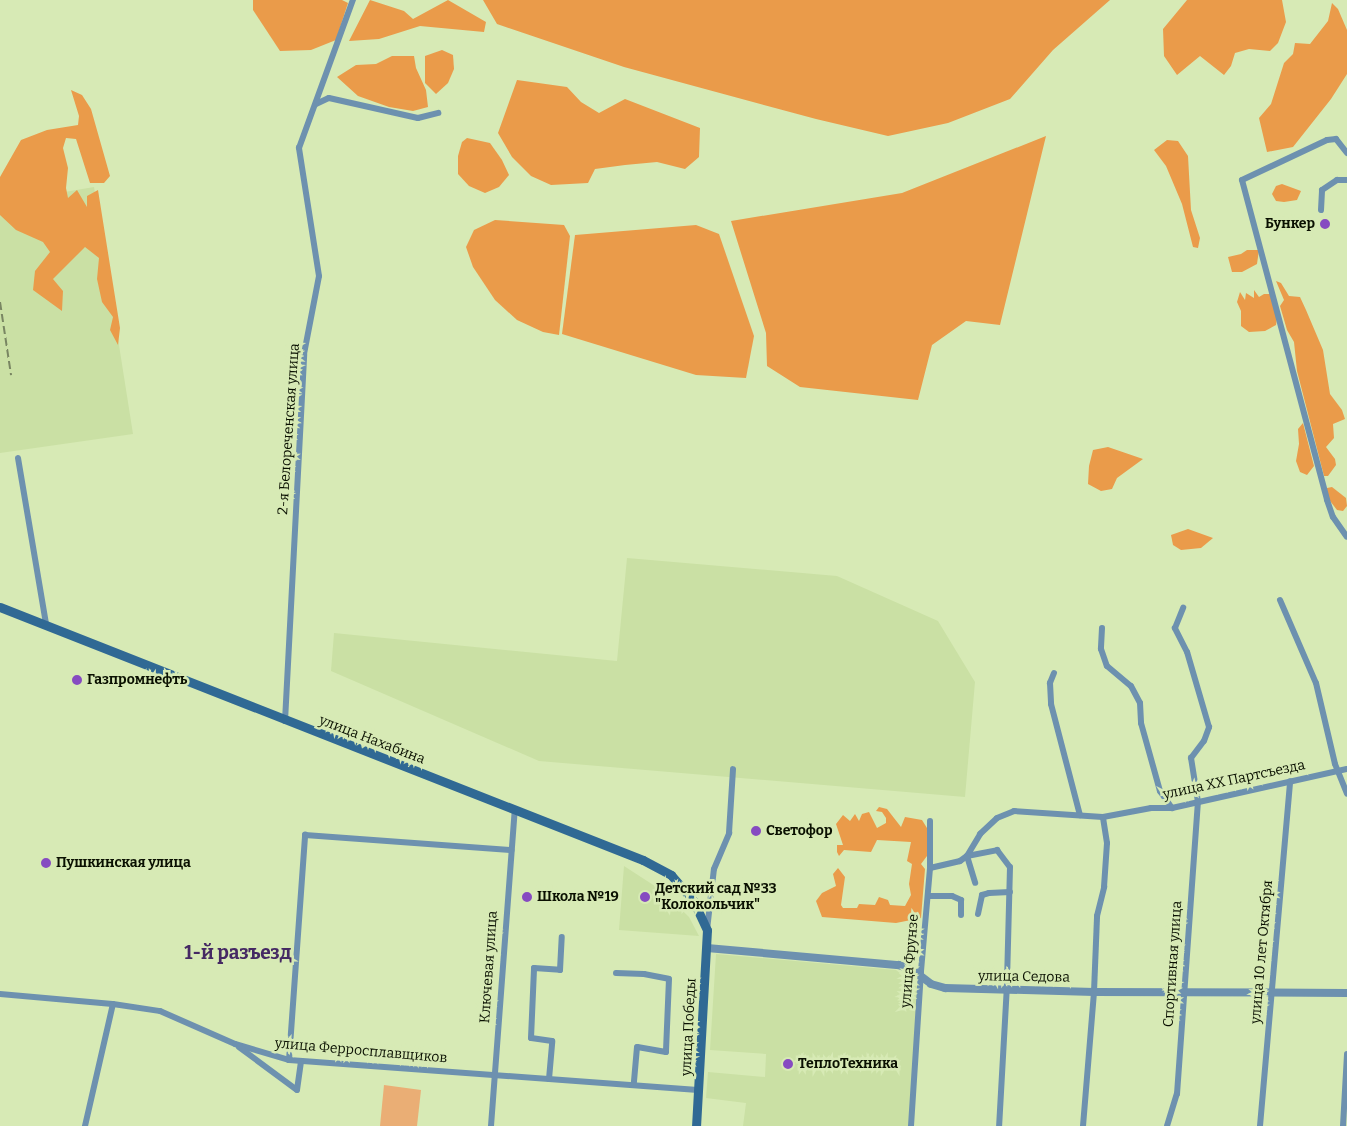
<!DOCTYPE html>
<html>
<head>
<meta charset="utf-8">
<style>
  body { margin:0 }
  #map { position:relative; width:1347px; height:1126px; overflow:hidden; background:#d7eab5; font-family:Bitter,serif }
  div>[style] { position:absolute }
  .built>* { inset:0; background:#cae0a4 }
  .green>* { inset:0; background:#eaae75 }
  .forest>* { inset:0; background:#ea9b4a }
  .minor>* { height:6px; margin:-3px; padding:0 3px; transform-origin:3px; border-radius:3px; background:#6d91af }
  .tertiary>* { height:8px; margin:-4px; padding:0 4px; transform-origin:4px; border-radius:4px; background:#6d91af }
  .secondary>* { height:9px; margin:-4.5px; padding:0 4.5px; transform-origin:4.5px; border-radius:4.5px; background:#306994 }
  .rail>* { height:2px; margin-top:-1px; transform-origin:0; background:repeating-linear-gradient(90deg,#798662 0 8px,transparent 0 12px) }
  .dots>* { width:14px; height:14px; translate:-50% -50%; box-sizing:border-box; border:2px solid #d7eab5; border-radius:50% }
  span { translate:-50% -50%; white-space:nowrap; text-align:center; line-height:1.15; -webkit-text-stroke:5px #d7eab5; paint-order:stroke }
  .poi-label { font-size:14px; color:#0a1001; font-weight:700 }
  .right { translate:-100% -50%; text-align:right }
  .left { translate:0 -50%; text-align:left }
  .street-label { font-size:14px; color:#0a1001 }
  .district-label { font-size:19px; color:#452963; font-weight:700 }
</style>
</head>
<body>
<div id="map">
  <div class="built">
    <i style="clip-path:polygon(94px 187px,133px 434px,0 453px,0 203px)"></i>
    <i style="clip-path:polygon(627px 558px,837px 576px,938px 621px,975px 682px,965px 797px,539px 761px,331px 671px,334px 633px,617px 661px)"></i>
    <i style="clip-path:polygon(624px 866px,661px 890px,689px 917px,699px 936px,619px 930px)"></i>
    <i style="clip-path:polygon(716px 954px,896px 970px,920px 989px,911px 1126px,743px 1126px,746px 1103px,706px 1098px,708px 1072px,765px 1077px,766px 1054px,710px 1050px)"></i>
  </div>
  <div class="green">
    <i style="clip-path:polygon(384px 1085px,421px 1090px,417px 1126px,380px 1126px)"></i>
  </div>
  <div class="forest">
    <i style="clip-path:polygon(253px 0,342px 0,348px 3px,336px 40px,311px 50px,280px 51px,253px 10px)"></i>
    <i style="clip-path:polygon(370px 0,404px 11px,413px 19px,448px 0,486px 22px,484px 32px,420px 26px,379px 39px,349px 41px)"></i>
    <i style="clip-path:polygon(483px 0,1110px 0,1053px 50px,1010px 99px,948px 123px,888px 136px,816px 119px,624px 67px,497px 24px)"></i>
    <i style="clip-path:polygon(1187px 0,1282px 0,1286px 22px,1278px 43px,1270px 51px,1249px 49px,1235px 53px,1231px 66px,1224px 75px,1200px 56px,1177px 75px,1164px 56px,1163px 29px)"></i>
    <i style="clip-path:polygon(1332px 3px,1338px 9px,1347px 30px,1347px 74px,1331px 99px,1293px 147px,1267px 152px,1259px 118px,1271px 104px,1284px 63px,1293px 54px,1295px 43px,1310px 44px,1328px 21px)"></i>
    <i style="clip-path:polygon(442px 50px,453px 55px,454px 69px,448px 83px,436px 94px,425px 83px,425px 56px)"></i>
    <i style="clip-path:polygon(392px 56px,414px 56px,416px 68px,426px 90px,428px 107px,413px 111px,389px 107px,358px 96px,337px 77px,356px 65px,376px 64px)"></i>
    <i style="clip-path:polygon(517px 80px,567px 87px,581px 102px,599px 113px,625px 99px,700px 128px,699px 157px,685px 169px,657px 162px,625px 165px,595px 169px,588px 183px,551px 185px,531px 176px,512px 157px,498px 133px)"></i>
    <i style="clip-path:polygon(71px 90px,82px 95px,91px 109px,110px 176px,104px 183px,90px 183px,76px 139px,66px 138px,63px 148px,68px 168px,66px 188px,68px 198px,77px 190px,87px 207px,87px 196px,98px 190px,120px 328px,118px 345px,110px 330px,113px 317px,102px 302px,97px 279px,99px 258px,85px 247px,53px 279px,63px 291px,62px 311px,33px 290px,35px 271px,50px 252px,43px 242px,16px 230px,0 215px,0 177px,21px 140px,47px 130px,78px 125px,79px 116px)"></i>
    <i style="clip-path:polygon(1046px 136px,1000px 325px,966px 321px,932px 345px,918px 400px,800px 387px,767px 366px,766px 333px,731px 221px,902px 193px)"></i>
    <i style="clip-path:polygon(467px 138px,490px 143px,502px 160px,509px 175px,499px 187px,485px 193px,469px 186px,458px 174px,458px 156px,462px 142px)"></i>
    <i style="clip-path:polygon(1167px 140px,1178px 141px,1188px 156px,1191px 210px,1200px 238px,1198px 248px,1193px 247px,1182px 204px,1166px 166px,1154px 150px)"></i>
    <i style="clip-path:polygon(1282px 184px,1301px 191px,1297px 200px,1284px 202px,1276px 201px,1272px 194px,1276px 186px)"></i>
    <i style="clip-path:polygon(495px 220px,564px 225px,570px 236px,559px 335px,543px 332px,517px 320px,495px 300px,473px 267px,466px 247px,474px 230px)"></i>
    <i style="clip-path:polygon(696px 225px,719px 234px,754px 336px,746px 378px,696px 375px,562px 334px,575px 235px)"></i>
    <i style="clip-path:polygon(1247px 250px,1259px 250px,1257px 264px,1242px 272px,1232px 272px,1228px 257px,1241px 254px)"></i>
    <i style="clip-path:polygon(1276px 281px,1281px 283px,1289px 296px,1300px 297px,1306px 310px,1323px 350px,1330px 394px,1342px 410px,1345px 419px,1333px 424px,1334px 438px,1326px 447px,1335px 459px,1336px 465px,1328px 476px,1324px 476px,1297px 371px,1294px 342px,1287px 330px,1280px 306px,1284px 300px)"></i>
    <i style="clip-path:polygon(1254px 290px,1259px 297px,1264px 294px,1270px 294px,1277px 319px,1276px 325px,1265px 331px,1249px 332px,1241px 326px,1241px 311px,1237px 302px,1240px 292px,1245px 300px,1246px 293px,1254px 298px)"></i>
    <i style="clip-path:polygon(1303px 423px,1314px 466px,1307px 475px,1300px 472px,1296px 461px,1299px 444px,1298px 429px)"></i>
    <i style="clip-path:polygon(1108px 447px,1143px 459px,1117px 478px,1112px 489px,1101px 491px,1088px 484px,1089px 466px,1093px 450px)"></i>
    <i style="clip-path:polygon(1332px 487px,1346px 498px,1347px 506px,1343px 511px,1337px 510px,1327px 497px,1327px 488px)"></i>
    <i style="clip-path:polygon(1188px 529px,1213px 538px,1201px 548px,1181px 550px,1173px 545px,1171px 535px)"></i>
    <i style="clip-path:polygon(879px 807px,887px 809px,901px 827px,905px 817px,922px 820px,927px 828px,927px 856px,921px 864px,925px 869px,921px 918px,896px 923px,822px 917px,816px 901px,822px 893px,836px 886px,833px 874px,838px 868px,845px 877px,841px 905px,843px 908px,857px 908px,859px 904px,875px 905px,879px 897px,888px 900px,890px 905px,905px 906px,911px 895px,909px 884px,912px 864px,907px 861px,911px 842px,877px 840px,871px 852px,844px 850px,839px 856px,837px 852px,837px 845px,843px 845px,836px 824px,843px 815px,850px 821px,855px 814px,859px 821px,862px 814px,869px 812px,877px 828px,886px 823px,886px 818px,882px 812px,876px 811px)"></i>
  </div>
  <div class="minor">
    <i style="left:316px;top:104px;width:14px;rotate:-25deg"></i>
    <i style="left:329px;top:98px;width:91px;rotate:12.7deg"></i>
    <i style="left:418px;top:118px;width:21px;rotate:-14deg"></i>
    <i style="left:1347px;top:153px;width:18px;rotate:-128deg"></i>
    <i style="left:1336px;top:139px;width:9px;rotate:174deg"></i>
    <i style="left:1327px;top:140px;width:94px;rotate:154.8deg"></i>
    <i style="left:1242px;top:180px;width:331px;rotate:75.1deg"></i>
    <i style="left:1327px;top:500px;width:18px;rotate:71deg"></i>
    <i style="left:1333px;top:517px;width:24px;rotate:55deg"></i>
    <i style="left:1321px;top:210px;width:20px;rotate:-87deg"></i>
    <i style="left:1322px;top:190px;width:18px;rotate:-34deg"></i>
    <i style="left:1337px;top:180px;width:10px"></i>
    <i style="left:18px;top:458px;width:168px;rotate:80.4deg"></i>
    <i style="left:1280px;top:600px;width:90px;rotate:66.6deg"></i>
    <i style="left:1316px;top:683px;width:83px;rotate:76.8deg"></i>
    <i style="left:1335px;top:764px;width:32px;rotate:68deg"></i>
    <i style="left:1102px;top:628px;width:21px;rotate:93deg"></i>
    <i style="left:1101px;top:649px;width:18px;rotate:71deg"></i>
    <i style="left:1107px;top:666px;width:31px;rotate:40deg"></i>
    <i style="left:1131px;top:686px;width:19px;rotate:62deg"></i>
    <i style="left:1140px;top:703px;width:20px;rotate:87deg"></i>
    <i style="left:1141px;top:723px;width:71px;rotate:74.4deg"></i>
    <i style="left:1160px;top:791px;width:21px;rotate:55deg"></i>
    <i style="left:1054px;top:673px;width:11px;rotate:112deg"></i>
    <i style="left:1050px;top:683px;width:21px;rotate:87deg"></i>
    <i style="left:1051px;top:704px;width:115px;rotate:75.4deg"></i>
    <i style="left:285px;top:721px;width:367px;rotate:-87deg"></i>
    <i style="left:304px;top:354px;width:79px;rotate:-79.1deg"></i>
    <i style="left:319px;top:276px;width:130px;rotate:-98.9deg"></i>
    <i style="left:299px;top:148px;width:158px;rotate:-70deg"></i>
    <i style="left:967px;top:856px;width:26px;rotate:-59deg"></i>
    <i style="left:980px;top:834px;width:23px;rotate:-43deg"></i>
    <i style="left:997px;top:818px;width:18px;rotate:-22deg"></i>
    <i style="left:1014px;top:811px;width:89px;rotate:3.9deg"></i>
    <i style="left:1103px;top:817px;width:49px;rotate:-10.6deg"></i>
    <i style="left:1151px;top:808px;width:21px"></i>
    <i style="left:1172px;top:808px;width:179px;rotate:-12.6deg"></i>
    <i style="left:967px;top:856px;width:28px;rotate:73deg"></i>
    <i style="left:930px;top:868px;width:31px;rotate:-13deg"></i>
    <i style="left:960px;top:861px;width:9px;rotate:-36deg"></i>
    <i style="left:967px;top:856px;width:31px;rotate:-11deg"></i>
    <i style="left:997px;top:850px;width:21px;rotate:53deg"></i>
    <i style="left:1010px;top:867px;width:118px;rotate:91.5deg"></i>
    <i style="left:1007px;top:985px;width:141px;rotate:93.2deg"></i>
    <i style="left:928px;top:896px;width:24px"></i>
    <i style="left:952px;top:896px;width:10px;rotate:24deg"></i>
    <i style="left:961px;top:900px;width:15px;rotate:90deg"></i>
    <i style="left:978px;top:914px;width:19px;rotate:-78deg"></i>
    <i style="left:982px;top:895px;width:7px;rotate:-16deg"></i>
    <i style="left:989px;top:893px;width:21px;rotate:-3deg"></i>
    <i style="left:707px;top:930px;width:61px;rotate:-83.5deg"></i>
    <i style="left:714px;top:869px;width:39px;rotate:-67deg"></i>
    <i style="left:729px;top:833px;width:64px;rotate:-86.4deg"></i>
    <i style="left:616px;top:973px;width:28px;rotate:2deg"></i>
    <i style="left:644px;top:974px;width:25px;rotate:11deg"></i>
    <i style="left:669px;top:979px;width:73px;rotate:92.4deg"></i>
    <i style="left:666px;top:1052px;width:29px;rotate:-170deg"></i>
    <i style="left:637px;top:1047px;width:38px;rotate:95deg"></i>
    <i style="left:0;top:994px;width:113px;rotate:5.1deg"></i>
    <i style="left:113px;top:1004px;width:48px;rotate:8.5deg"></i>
    <i style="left:160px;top:1011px;width:82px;rotate:23.7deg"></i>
    <i style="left:235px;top:1044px;width:56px;rotate:16.5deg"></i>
    <i style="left:289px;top:1060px;width:410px;rotate:4.2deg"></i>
    <i style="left:239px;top:1047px;width:72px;rotate:36.6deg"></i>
    <i style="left:297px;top:1090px;width:29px;rotate:-82deg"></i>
    <i style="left:289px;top:1060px;width:226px;rotate:-85.9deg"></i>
    <i style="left:305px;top:835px;width:207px;rotate:4.2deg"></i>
    <i style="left:549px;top:1079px;width:38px;rotate:-85deg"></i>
    <i style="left:552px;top:1041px;width:21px;rotate:-172deg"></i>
    <i style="left:531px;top:1038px;width:70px;rotate:-87.5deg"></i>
    <i style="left:534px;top:968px;width:26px;rotate:4deg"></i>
    <i style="left:560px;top:970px;width:33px;rotate:-87deg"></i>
    <i style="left:85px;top:1126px;width:125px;rotate:-77.1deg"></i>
    <i style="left:491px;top:1126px;width:317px;rotate:-85.7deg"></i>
    <i style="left:911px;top:1126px;width:155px;rotate:-86.3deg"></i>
    <i style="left:921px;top:971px;width:103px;rotate:-85deg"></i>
    <i style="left:930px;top:868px;width:47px;rotate:-90deg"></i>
    <i style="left:1083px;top:1126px;width:134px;rotate:-85.3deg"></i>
    <i style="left:1094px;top:992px;width:76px;rotate:-87.7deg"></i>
    <i style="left:1097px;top:916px;width:30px;rotate:-76deg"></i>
    <i style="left:1104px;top:887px;width:44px;rotate:-86.1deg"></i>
    <i style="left:1107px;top:843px;width:26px;rotate:-99deg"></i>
    <i style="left:1167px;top:1126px;width:34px;rotate:-73deg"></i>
    <i style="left:1177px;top:1094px;width:293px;rotate:-85.9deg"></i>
    <i style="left:1198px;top:802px;width:45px;rotate:-99deg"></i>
    <i style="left:1191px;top:758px;width:21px;rotate:-53deg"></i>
    <i style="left:1204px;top:741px;width:15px;rotate:-70deg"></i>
    <i style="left:1209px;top:727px;width:78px;rotate:-106.3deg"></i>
    <i style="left:1187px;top:652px;width:27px;rotate:-117deg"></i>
    <i style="left:1175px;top:628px;width:22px;rotate:-68deg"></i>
    <i style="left:1260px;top:1126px;width:346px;rotate:-85deg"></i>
    <i style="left:1343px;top:1126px;width:72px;rotate:-86.8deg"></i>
  </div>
  <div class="tertiary">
    <i style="left:707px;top:948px;width:193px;rotate:5.1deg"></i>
    <i style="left:899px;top:965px;width:16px;rotate:22deg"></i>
    <i style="left:914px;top:971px;width:21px;rotate:37deg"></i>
    <i style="left:931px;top:984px;width:15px;rotate:16deg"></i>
    <i style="left:945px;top:988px;width:149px;rotate:1.5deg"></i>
    <i style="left:1094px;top:992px;width:253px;rotate:0.2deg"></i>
  </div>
  <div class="secondary">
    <i style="left:0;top:607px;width:691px;rotate:21.48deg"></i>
    <i style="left:643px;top:860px;width:32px;rotate:28deg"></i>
    <i style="left:671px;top:875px;width:33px;rotate:49deg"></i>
    <i style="left:693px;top:900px;width:33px;rotate:65deg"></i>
    <i style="left:707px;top:930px;width:196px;rotate:93.2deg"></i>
  </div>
  <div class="rail">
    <i style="left:0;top:302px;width:74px;rotate:81.4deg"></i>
  </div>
  <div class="dots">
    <i style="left:1325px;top:224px;background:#864bc1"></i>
    <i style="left:77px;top:680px;background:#864bc1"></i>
    <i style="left:756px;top:831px;background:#864bc1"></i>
    <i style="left:46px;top:863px;background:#864bc1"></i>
    <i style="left:527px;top:897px;background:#864bc1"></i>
    <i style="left:645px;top:897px;background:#864bc1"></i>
    <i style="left:788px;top:1064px;background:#864bc1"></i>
  </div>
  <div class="poi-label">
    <span class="right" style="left:1315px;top:224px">Бункер</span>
    <span class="left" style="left:87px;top:680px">Газпромнефть</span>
    <span class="left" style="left:766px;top:831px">Светофор</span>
    <span class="left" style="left:56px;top:863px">Пушкинская улица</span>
    <span class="left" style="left:655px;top:897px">Детский сад №33<br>"Колокольчик"</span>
    <span class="left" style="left:537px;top:897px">Школа №19</span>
    <span class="left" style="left:798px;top:1064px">ТеплоТехника</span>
  </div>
  <div class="street-label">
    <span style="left:289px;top:429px;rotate:-86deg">2-я Белореченская улица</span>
    <span style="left:372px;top:740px;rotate:21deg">улица Нахабина</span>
    <span style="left:1234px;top:780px;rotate:-12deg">улица XX Партсъезда</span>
    <span style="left:1262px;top:952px;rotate:-85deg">улица 10 лет Октября</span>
    <span style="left:910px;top:961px;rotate:-85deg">улица Фрунзе</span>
    <span style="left:1173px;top:964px;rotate:-86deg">Спортивная улица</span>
    <span style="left:489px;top:967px;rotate:-86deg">Ключевая улица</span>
    <span style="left:1024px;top:977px;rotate:1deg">улица Седова</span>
    <span style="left:689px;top:1027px;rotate:-87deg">улица Победы</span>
    <span style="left:361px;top:1051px;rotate:5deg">улица Ферросплавщиков</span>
  </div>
  <div class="district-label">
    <span style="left:238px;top:953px">1-й разъезд</span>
  </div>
</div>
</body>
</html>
